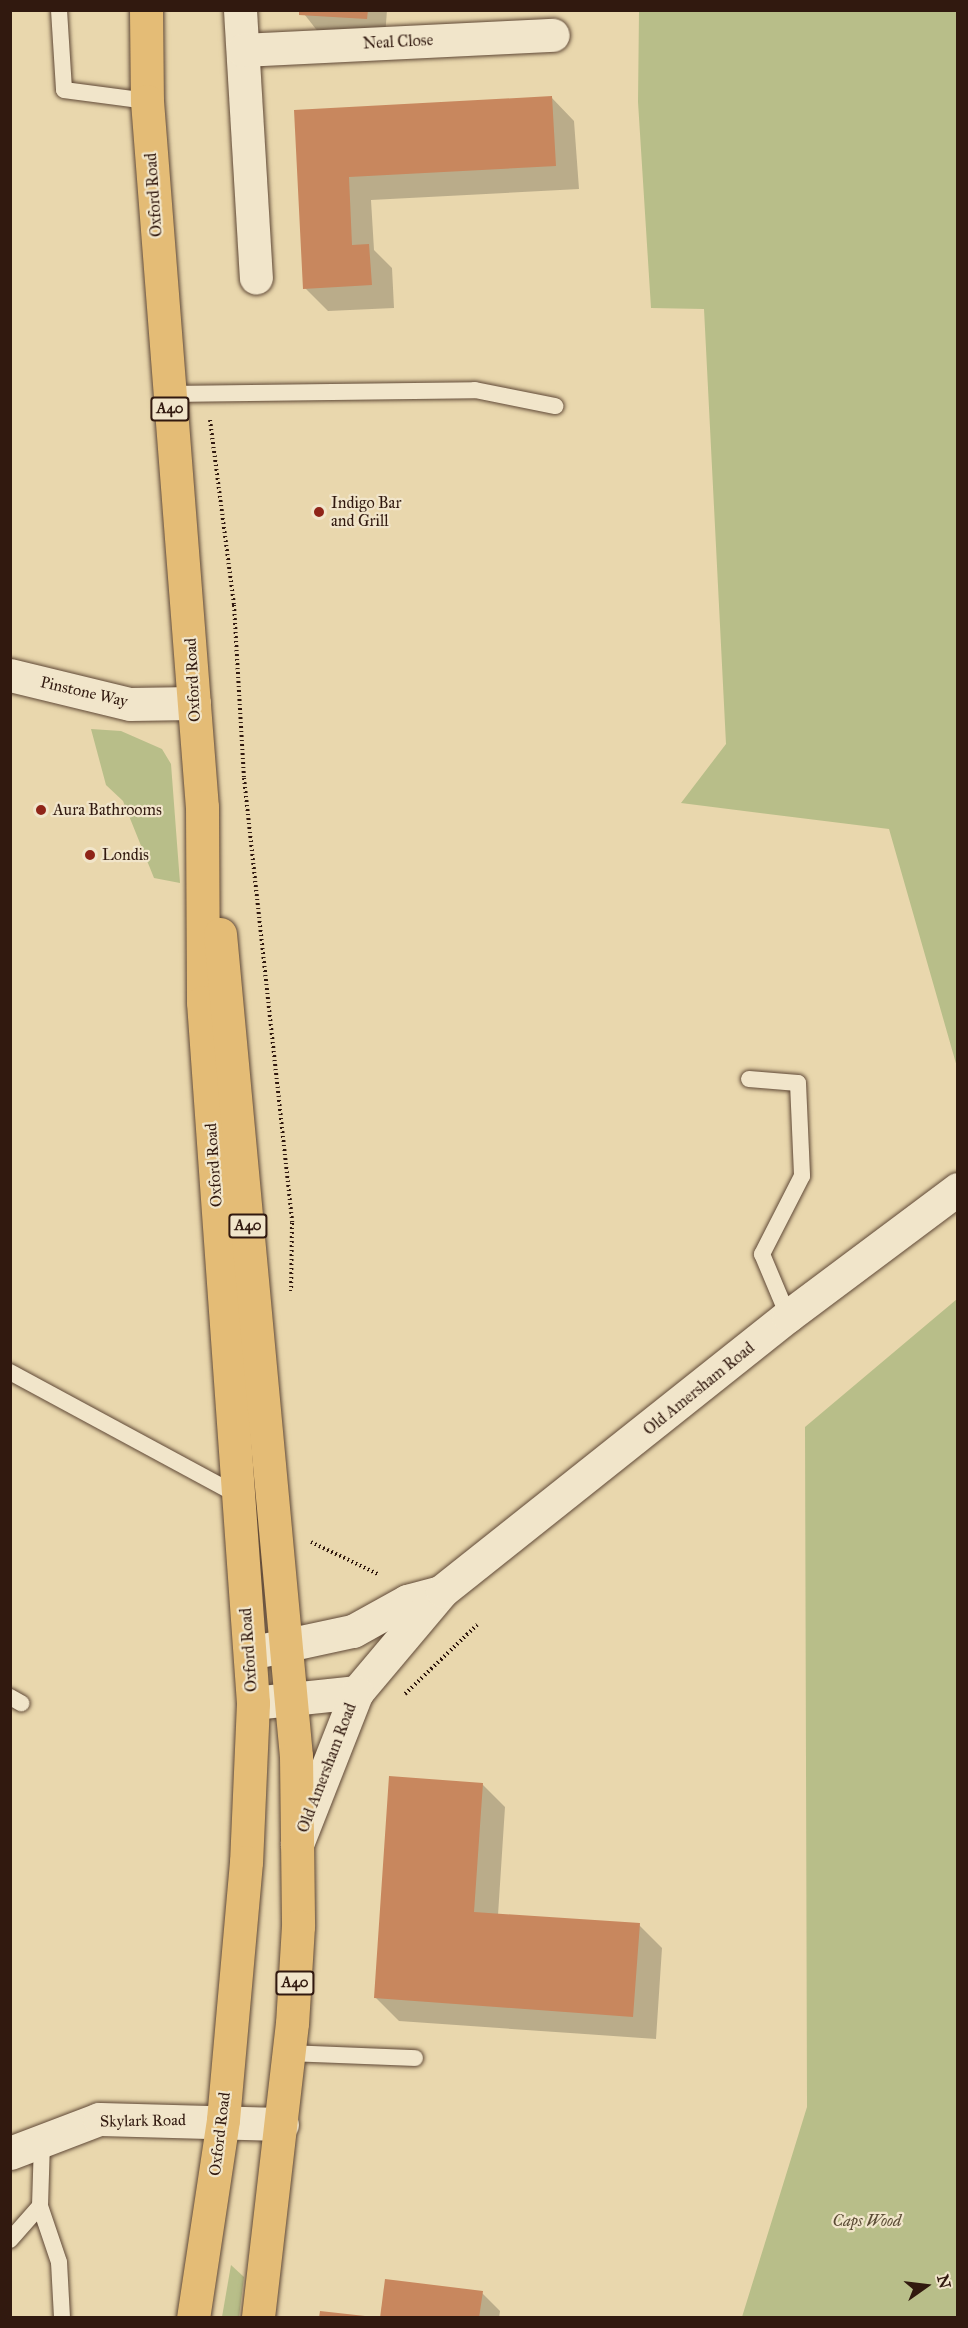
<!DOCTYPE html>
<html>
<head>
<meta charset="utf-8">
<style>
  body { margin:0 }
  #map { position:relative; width:968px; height:2328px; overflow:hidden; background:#e9d7ad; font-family:"IM FELL Great Primer",serif }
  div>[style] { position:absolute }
  .green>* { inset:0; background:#b8be89 }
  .shadow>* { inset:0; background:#0003 }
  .building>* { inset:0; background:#c8875e }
  .path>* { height:4px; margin-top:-2px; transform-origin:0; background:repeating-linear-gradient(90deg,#31190f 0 1.5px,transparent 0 4.5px) }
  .roads { filter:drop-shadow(0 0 2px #5f4836) drop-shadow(0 0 2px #5f4836) }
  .service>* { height:16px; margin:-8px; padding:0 8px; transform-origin:8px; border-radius:8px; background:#f1e5ca }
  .minor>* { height:33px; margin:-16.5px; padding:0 16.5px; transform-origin:16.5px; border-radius:16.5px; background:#f1e5ca }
  .primary>* { height:33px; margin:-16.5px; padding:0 16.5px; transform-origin:16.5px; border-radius:16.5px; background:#e4bc76 }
  .dots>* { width:16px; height:16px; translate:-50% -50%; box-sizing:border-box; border:3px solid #f1e5ca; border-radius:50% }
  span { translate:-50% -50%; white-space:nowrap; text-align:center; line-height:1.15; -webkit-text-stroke:4.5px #f1e5ca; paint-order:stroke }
  .shield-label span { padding:2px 4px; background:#f1e5ca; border:2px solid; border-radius:4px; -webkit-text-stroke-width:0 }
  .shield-label { font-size:15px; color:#31190f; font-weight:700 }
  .street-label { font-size:16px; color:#31190f }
  .poi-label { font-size:16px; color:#31190f }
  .left { translate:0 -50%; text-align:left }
  .park-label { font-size:16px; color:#5a4b34; font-style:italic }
  .frame { position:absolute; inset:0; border:12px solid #31190f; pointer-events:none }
  .north { position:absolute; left:896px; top:2256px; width:60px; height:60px; -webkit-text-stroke:4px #f1e5ca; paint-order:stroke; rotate:76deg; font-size:16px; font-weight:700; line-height:24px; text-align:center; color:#31190f }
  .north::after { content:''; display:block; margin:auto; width:21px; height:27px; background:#31190f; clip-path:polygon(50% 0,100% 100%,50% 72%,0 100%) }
</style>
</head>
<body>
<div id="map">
  <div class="green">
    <i style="clip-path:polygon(639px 11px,957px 11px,957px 1067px,889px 829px,681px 803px,726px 744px,704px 309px,651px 308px,638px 102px)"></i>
    <i style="clip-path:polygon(91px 729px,121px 731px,162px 749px,171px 764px,180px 883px,154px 878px,123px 801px,106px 785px)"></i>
    <i style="clip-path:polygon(957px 1299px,957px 2317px,742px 2317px,807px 2107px,805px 1427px)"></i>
    <i style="clip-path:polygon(231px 2265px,244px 2277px,239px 2317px,222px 2317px)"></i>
  </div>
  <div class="shadow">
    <i style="clip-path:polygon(301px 10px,387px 10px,385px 37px,319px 33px)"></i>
    <i style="clip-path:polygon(551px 97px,574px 121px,579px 189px,371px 200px,374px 250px,392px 268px,394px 308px,328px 311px,305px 288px,295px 111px)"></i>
    <i style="clip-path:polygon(482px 1784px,505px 1807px,498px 1915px,639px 1925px,662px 1948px,656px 2039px,399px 2021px,376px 1998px)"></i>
    <i style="clip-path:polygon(482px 2293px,500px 2311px,499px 2318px,381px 2318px)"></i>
  </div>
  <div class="building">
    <i style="clip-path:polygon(299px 10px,368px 10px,367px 19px,299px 15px)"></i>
    <i style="clip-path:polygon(552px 96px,556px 166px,349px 177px,352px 245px,369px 244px,372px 285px,303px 289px,294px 110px)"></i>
    <i style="clip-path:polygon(389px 1776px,483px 1783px,474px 1912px,640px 1923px,633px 2017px,374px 1998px)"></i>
    <i style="clip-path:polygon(385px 2279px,483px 2291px,479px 2318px,380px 2318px)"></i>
    <i style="clip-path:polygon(320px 2311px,365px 2316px,365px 2318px,319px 2318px)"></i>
  </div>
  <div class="path">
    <i style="left:210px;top:420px;width:187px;rotate:82.6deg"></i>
    <i style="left:234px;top:605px;width:173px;rotate:86.7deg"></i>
    <i style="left:244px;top:778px;width:448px;rotate:83.8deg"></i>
    <i style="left:292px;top:1223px;width:68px;rotate:90.8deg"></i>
    <i style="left:311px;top:1542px;width:76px;rotate:25.6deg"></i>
    <i style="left:405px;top:1694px;width:100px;rotate:-43.8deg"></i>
  </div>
  <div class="roads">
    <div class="service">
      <i style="left:59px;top:10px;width:80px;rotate:86.4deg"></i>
      <i style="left:64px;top:90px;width:84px;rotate:7.5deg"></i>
      <i style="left:169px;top:394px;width:306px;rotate:-0.7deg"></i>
      <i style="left:475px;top:390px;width:82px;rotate:11.3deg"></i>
      <i style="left:749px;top:1079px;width:49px;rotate:4.7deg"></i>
      <i style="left:798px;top:1083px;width:93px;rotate:87.5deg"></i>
      <i style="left:802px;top:1176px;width:88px;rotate:117.1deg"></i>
      <i style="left:762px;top:1254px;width:67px;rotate:67.2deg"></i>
      <i style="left:10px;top:1372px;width:257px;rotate:28.4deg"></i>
      <i style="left:10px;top:1697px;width:13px;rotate:29deg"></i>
      <i style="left:289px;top:2053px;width:126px;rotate:2.3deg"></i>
      <i style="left:40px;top:2206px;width:59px;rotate:71.3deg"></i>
      <i style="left:59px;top:2262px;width:56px;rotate:86.9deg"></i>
      <i style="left:10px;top:2240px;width:45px;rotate:-48.6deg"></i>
      <i style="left:40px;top:2206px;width:65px;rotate:-88.2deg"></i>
    </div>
    <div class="minor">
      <i style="left:240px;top:10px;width:268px;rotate:86.6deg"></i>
      <i style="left:243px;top:50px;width:310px;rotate:-2.8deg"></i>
      <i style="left:10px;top:675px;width:123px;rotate:13.6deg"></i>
      <i style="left:130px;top:704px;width:64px;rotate:-0.9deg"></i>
      <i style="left:250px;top:1653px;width:105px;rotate:-12.1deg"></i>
      <i style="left:353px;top:1631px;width:62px;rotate:-29.1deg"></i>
      <i style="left:407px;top:1601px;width:34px;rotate:-15deg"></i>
      <i style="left:253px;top:1703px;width:105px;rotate:-6deg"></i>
      <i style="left:357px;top:1692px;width:132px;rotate:-49.9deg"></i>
      <i style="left:442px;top:1591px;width:442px;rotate:-38.5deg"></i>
      <i style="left:788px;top:1316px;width:212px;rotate:-36.8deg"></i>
      <i style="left:297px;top:1844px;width:163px;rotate:-68.5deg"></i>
      <i style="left:10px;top:2153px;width:95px;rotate:-20.9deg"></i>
      <i style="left:99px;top:2119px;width:183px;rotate:1.6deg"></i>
    </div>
    <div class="primary">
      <i style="left:146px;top:10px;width:91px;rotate:89.4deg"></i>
      <i style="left:147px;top:101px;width:708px;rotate:85.55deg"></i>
      <i style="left:202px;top:807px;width:195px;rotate:89.7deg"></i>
      <i style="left:203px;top:1002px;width:703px;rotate:85.92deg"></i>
      <i style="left:253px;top:1703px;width:159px;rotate:92.5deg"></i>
      <i style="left:246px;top:1862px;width:259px;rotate:95.1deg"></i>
      <i style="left:223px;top:2120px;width:200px;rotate:98.6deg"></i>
      <i style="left:220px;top:934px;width:826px;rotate:84.72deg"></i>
      <i style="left:296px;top:1756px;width:170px;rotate:89.3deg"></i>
      <i style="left:298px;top:1926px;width:97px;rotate:93.5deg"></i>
      <i style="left:292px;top:2023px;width:297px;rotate:96.6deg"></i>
    </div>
  </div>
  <div class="dots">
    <i style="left:319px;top:512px;background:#8f2418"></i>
    <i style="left:41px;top:810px;background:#8f2418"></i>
    <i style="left:90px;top:855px;background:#8f2418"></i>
  </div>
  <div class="shield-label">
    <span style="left:170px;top:409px">A40</span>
    <span style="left:248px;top:1226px">A40</span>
    <span style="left:295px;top:1983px">A40</span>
  </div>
  <div class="street-label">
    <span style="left:398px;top:42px;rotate:-3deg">Neal Close</span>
    <span style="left:154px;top:195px;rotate:-94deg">Oxford Road</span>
    <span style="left:193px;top:680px;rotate:-93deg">Oxford Road</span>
    <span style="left:84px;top:692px;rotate:13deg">Pinstone Way</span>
    <span style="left:214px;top:1165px;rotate:-94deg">Oxford Road</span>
    <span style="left:699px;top:1389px;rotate:-39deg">Old Amersham Road</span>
    <span style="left:249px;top:1650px;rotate:-94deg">Oxford Road</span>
    <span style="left:327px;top:1768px;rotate:-69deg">Old Amersham Road</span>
    <span style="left:143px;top:2121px;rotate:-1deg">Skylark Road</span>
    <span style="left:220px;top:2134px;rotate:-83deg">Oxford Road</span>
  </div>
  <div class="poi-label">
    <span class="left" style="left:331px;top:512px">Indigo Bar<br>and Grill</span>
    <span class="left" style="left:53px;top:810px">Aura Bathrooms</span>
    <span class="left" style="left:102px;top:855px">Londis</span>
  </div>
  <div class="park-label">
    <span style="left:867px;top:2221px">Caps Wood</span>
  </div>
  <div class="frame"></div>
  <div class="north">N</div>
</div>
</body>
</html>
